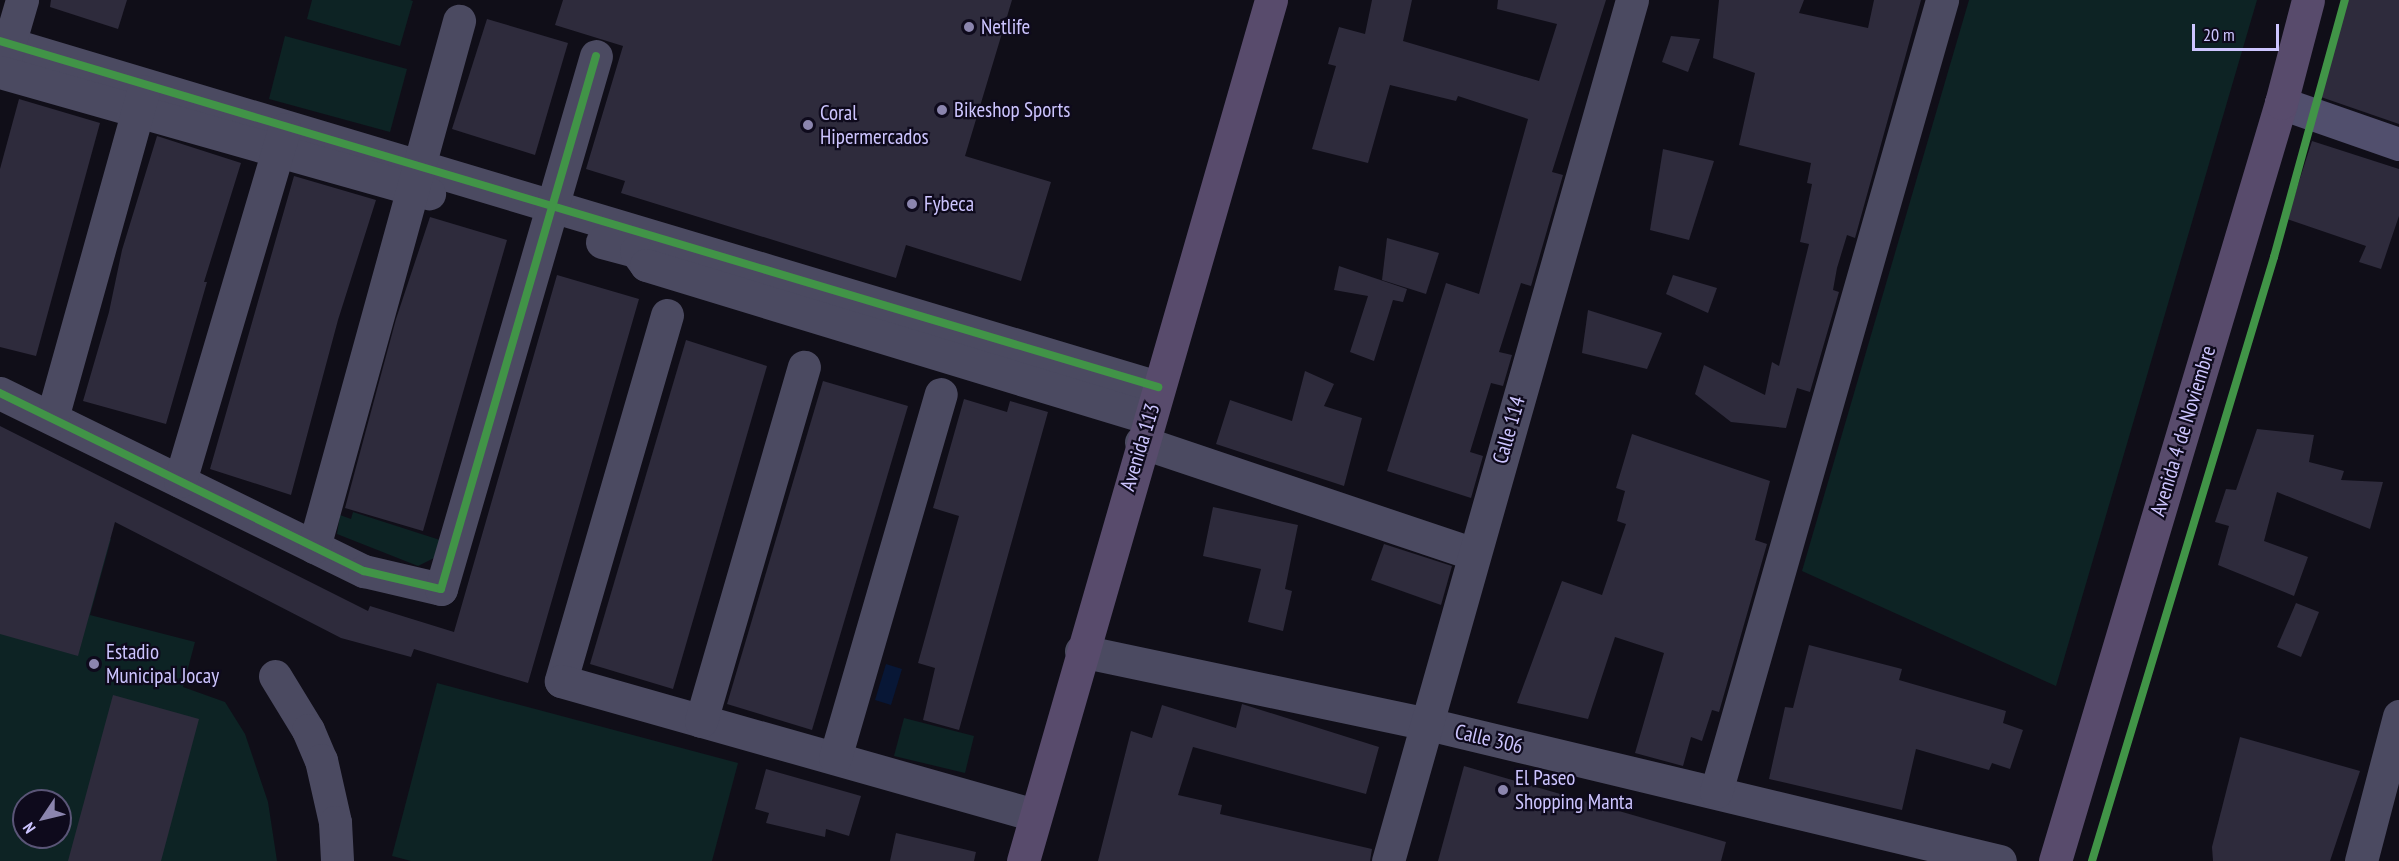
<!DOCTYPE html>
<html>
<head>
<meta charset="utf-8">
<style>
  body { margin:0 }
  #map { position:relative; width:2399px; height:861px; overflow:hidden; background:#100e18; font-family:"PT Sans Narrow",sans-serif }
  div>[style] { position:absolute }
  .green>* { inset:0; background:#0d2324 }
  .water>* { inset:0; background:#081736 }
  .building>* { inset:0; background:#2e2b3c }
  .street>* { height:33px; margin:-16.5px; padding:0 16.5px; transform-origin:16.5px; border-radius:16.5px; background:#4b4a61 }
  .secondary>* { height:33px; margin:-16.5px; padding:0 16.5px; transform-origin:16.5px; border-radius:16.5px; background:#514f6d }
  .primary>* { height:33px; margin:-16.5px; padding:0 16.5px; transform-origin:16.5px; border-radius:16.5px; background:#584b6c }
  .cycleway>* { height:8px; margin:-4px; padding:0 4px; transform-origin:4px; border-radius:4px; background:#419447 }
  .dots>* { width:16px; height:16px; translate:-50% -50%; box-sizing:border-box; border:3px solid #0e0a1c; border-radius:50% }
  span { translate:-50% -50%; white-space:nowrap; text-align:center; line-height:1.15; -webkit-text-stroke:4.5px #0e0a1c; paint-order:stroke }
  .poi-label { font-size:21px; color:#cdc5ff }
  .left { translate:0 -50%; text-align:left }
  .street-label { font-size:21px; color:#cdc5ff }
  .north { position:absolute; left:12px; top:789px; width:60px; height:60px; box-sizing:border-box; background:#0e0a1c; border:2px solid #5a5577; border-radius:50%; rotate:235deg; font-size:16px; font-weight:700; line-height:24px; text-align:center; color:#cdc5ff }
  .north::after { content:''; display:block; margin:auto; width:21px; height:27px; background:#8b85ae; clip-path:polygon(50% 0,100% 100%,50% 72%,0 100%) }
  .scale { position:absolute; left:2192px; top:24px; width:87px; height:27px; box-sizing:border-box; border:3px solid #cdc5ff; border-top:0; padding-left:8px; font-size:18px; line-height:21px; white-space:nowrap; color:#cdc5ff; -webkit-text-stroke:4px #0e0a1c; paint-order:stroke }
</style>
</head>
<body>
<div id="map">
  <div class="green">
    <i style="clip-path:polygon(312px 0,410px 0,413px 1px,400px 46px,307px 19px)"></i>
    <i style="clip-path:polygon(1969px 0,2257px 0,2056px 686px,1802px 571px)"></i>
    <i style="clip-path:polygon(285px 36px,407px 69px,390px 132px,269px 99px)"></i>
    <i style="clip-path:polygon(evenodd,0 508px,111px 539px,90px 615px,195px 642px,183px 687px,225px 702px,245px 734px,268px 802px,277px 861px,0 861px,0 508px,24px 801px,60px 801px,60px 837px,24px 837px,24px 801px)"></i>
    <i style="clip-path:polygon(353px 512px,440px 540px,434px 558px,418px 566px,337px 534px,340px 515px,351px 519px)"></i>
    <i style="clip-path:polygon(437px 683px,738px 763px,712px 861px,411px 861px,392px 856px)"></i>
    <i style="clip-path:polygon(904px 718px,974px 736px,965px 773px,894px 756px)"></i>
  </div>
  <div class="water">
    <i style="clip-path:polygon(886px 664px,902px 669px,891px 705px,875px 700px)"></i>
  </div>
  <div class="building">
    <i style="clip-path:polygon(51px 0,127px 0,118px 29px,50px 7px)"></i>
    <i style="clip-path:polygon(563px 0,1012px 0,965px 156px,1051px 182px,1021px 281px,906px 245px,896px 278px,621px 193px,625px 181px,586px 169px,623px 46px,555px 25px)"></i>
    <i style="clip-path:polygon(1372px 0,1412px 0,1403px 41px,1539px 81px,1557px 24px,1497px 9px,1498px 0,1606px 0,1552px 172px,1563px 175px,1531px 286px,1521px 283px,1499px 352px,1512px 355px,1503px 386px,1491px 383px,1470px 452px,1483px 456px,1471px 498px,1387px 471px,1446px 283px,1479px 294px,1528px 119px,1458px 96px,1456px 101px,1390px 85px,1368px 163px,1312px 149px,1336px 66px,1328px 64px,1339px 27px,1365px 34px)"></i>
    <i style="clip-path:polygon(1719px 0,1804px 0,1799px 13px,1868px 28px,1874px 0,1921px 0,1855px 238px,1847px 235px,1837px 268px,1833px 290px,1839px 292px,1810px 392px,1797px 388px,1786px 428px,1731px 422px,1695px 394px,1704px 365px,1765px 395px,1772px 362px,1779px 366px,1809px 244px,1800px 242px,1812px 184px,1807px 183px,1811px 163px,1739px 145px,1755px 73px,1713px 58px)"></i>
    <i style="clip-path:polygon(2346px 0,2399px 0,2399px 124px,2318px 96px)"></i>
    <i style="clip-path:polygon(487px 19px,568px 43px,535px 155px,452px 129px)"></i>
    <i style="clip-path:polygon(1671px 36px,1700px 39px,1688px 72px,1662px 62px)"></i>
    <i style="clip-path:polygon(19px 99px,100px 123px,36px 356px,0 347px,0 169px)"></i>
    <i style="clip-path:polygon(157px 136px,241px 163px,204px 282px,207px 282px,166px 424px,83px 401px,109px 312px,122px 250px)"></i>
    <i style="clip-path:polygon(2312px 141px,2399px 169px,2399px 216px,2381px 269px,2359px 262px,2366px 246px,2287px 219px)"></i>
    <i style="clip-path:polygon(1663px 149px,1714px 161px,1689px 240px,1650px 230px)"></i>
    <i style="clip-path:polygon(294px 176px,376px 200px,338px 320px,291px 495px,210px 469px)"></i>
    <i style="clip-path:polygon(430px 217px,507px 240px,423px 531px,345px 508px,396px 319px)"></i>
    <i style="clip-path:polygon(1387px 238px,1439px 253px,1426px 294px,1382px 280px)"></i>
    <i style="clip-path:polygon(1339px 266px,1407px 289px,1403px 302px,1393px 300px,1374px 361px,1350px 352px,1368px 296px,1334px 290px)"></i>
    <i style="clip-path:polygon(557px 275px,639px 299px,528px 683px,414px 649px,411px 657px,341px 638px,115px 522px,78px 656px,0 634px,0 426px,368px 611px,370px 606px,454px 632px)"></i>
    <i style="clip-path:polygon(1673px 275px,1717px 288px,1708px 313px,1666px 294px)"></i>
    <i style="clip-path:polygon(1588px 310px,1662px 333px,1647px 369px,1582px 353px)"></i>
    <i style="clip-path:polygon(686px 340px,767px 366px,673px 689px,590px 664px)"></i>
    <i style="clip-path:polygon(1305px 371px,1334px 384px,1324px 406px,1362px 418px,1344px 486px,1216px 444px,1230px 400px,1292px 421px)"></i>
    <i style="clip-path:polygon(823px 381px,908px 406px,812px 730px,727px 704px)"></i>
    <i style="clip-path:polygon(964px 399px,1007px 412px,1010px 401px,1048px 412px,959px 730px,923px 720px,935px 668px,918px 663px,959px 516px,933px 508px)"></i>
    <i style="clip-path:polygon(2257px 429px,2314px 435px,2309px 462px,2344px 471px,2341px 480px,2383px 482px,2370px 529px,2277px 492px,2264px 541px,2308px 557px,2294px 596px,2218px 565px,2229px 526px,2215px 522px,2226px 489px,2236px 490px)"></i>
    <i style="clip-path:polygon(1632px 434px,1770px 481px,1755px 540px,1767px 544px,1719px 712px,1712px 710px,1702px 741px,1691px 737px,1683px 766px,1635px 753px,1664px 653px,1615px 637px,1588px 719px,1517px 703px,1562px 581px,1602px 595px,1626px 524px,1617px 521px,1625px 491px,1616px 488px)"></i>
    <i style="clip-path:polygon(1213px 507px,1298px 525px,1285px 589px,1292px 591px,1283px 631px,1248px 622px,1261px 569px,1203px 556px)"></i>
    <i style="clip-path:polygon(1384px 544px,1452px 566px,1441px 605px,1371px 580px)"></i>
    <i style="clip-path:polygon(2296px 603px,2319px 612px,2301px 657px,2277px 647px)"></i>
    <i style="clip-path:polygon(1809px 645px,1902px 669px,1899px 680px,2006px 711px,2003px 723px,2023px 730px,2010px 769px,1992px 763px,1989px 770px,1916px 749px,1902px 810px,1769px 779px,1785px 707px,1793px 708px)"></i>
    <i style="clip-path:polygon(113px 695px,199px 719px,161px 861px,68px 861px)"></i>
    <i style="clip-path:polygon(1242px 704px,1379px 747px,1366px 794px,1193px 747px,1178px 795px,1222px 805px,1220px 814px,1372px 849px,1370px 861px,1098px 861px,1131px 731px,1152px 738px,1162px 705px,1236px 728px)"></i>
    <i style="clip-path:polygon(2240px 737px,2360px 771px,2330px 861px,2213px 861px,2212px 847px)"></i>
    <i style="clip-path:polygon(1464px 766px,1726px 842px,1721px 861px,1438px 861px)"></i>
    <i style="clip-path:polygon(766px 769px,861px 796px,849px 836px,826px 829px,825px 837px,766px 823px,769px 813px,755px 809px)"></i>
    <i style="clip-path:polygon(896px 833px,976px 852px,974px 861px,890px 861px)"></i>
  </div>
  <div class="street">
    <i style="left:0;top:41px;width:1209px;rotate:16.64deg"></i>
    <i style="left:3px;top:65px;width:68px;rotate:-73.7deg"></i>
    <i style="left:0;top:72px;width:446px;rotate:15.8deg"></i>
    <i style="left:602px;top:242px;width:35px;rotate:15deg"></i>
    <i style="left:636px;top:251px;width:17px;rotate:54deg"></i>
    <i style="left:646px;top:265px;width:526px;rotate:16.92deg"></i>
    <i style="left:667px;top:315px;width:381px;rotate:106.2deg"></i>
    <i style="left:561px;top:681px;width:493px;rotate:15.8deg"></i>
    <i style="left:0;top:393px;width:405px;rotate:26.1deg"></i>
    <i style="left:364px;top:571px;width:79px;rotate:13.2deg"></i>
    <i style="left:441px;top:589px;width:555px;rotate:-73.79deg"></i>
    <i style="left:52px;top:418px;width:339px;rotate:-74.4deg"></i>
    <i style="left:1141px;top:442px;width:351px;rotate:18.6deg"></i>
    <i style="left:180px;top:481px;width:367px;rotate:-73.5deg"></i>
    <i style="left:314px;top:547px;width:546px;rotate:-74.59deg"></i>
    <i style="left:1081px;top:651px;width:355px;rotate:11.9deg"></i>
    <i style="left:1428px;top:724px;width:588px;rotate:13.47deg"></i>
    <i style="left:275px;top:676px;width:63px;rotate:58.6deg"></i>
    <i style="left:308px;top:730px;width:33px;rotate:67deg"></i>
    <i style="left:321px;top:760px;width:64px;rotate:77.3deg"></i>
    <i style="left:335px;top:822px;width:39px;rotate:87deg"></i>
    <i style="left:701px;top:721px;width:369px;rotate:-73.8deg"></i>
    <i style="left:835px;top:758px;width:379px;rotate:-73.8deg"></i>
    <i style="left:1716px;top:792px;width:824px;rotate:-74.07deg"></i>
    <i style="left:1388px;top:861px;width:895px;rotate:-74.18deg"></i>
    <i style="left:2361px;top:861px;width:150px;rotate:-75.3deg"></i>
  </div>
  <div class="secondary">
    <i style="left:2281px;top:103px;width:125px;rotate:19.2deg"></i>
  </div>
  <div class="primary">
    <i style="left:1023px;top:861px;width:896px;rotate:-73.93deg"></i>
    <i style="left:2055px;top:861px;width:791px;rotate:-73.4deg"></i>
    <i style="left:2281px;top:103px;width:106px;rotate:-75.3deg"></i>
  </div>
  <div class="cycleway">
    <i style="left:0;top:41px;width:1209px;rotate:16.64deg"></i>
    <i style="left:0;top:393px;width:405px;rotate:26.1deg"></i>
    <i style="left:364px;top:571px;width:79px;rotate:13.2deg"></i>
    <i style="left:441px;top:589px;width:555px;rotate:-73.79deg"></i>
    <i style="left:2092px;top:861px;width:631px;rotate:-73.23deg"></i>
    <i style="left:2274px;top:257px;width:267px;rotate:-74.6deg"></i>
  </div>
  <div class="dots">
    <i style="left:969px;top:27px;background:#8b85ae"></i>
    <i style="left:942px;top:110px;background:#8b85ae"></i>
    <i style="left:808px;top:125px;background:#8b85ae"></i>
    <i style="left:912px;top:204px;background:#8b85ae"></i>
    <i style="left:94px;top:664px;background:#8b85ae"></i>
    <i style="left:1503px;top:790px;background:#8b85ae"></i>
  </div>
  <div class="poi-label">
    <span class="left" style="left:981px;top:27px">Netlife</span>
    <span class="left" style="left:954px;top:110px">Bikeshop Sports</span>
    <span class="left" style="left:820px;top:125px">Coral<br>Hipermercados</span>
    <span class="left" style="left:924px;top:204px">Fybeca</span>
    <span class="left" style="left:106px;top:664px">Estadio<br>Municipal Jocay</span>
    <span class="left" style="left:1515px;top:790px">El Paseo<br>Shopping Manta</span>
  </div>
  <div class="street-label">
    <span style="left:1509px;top:430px;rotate:-74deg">Calle 114</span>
    <span style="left:2183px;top:431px;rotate:-73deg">Avenida 4 de Noviembre</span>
    <span style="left:1140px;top:447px;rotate:-73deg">Avenida 113</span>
    <span style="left:1489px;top:739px;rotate:13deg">Calle 306</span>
  </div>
  <div class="north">N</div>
  <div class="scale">20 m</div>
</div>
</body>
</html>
